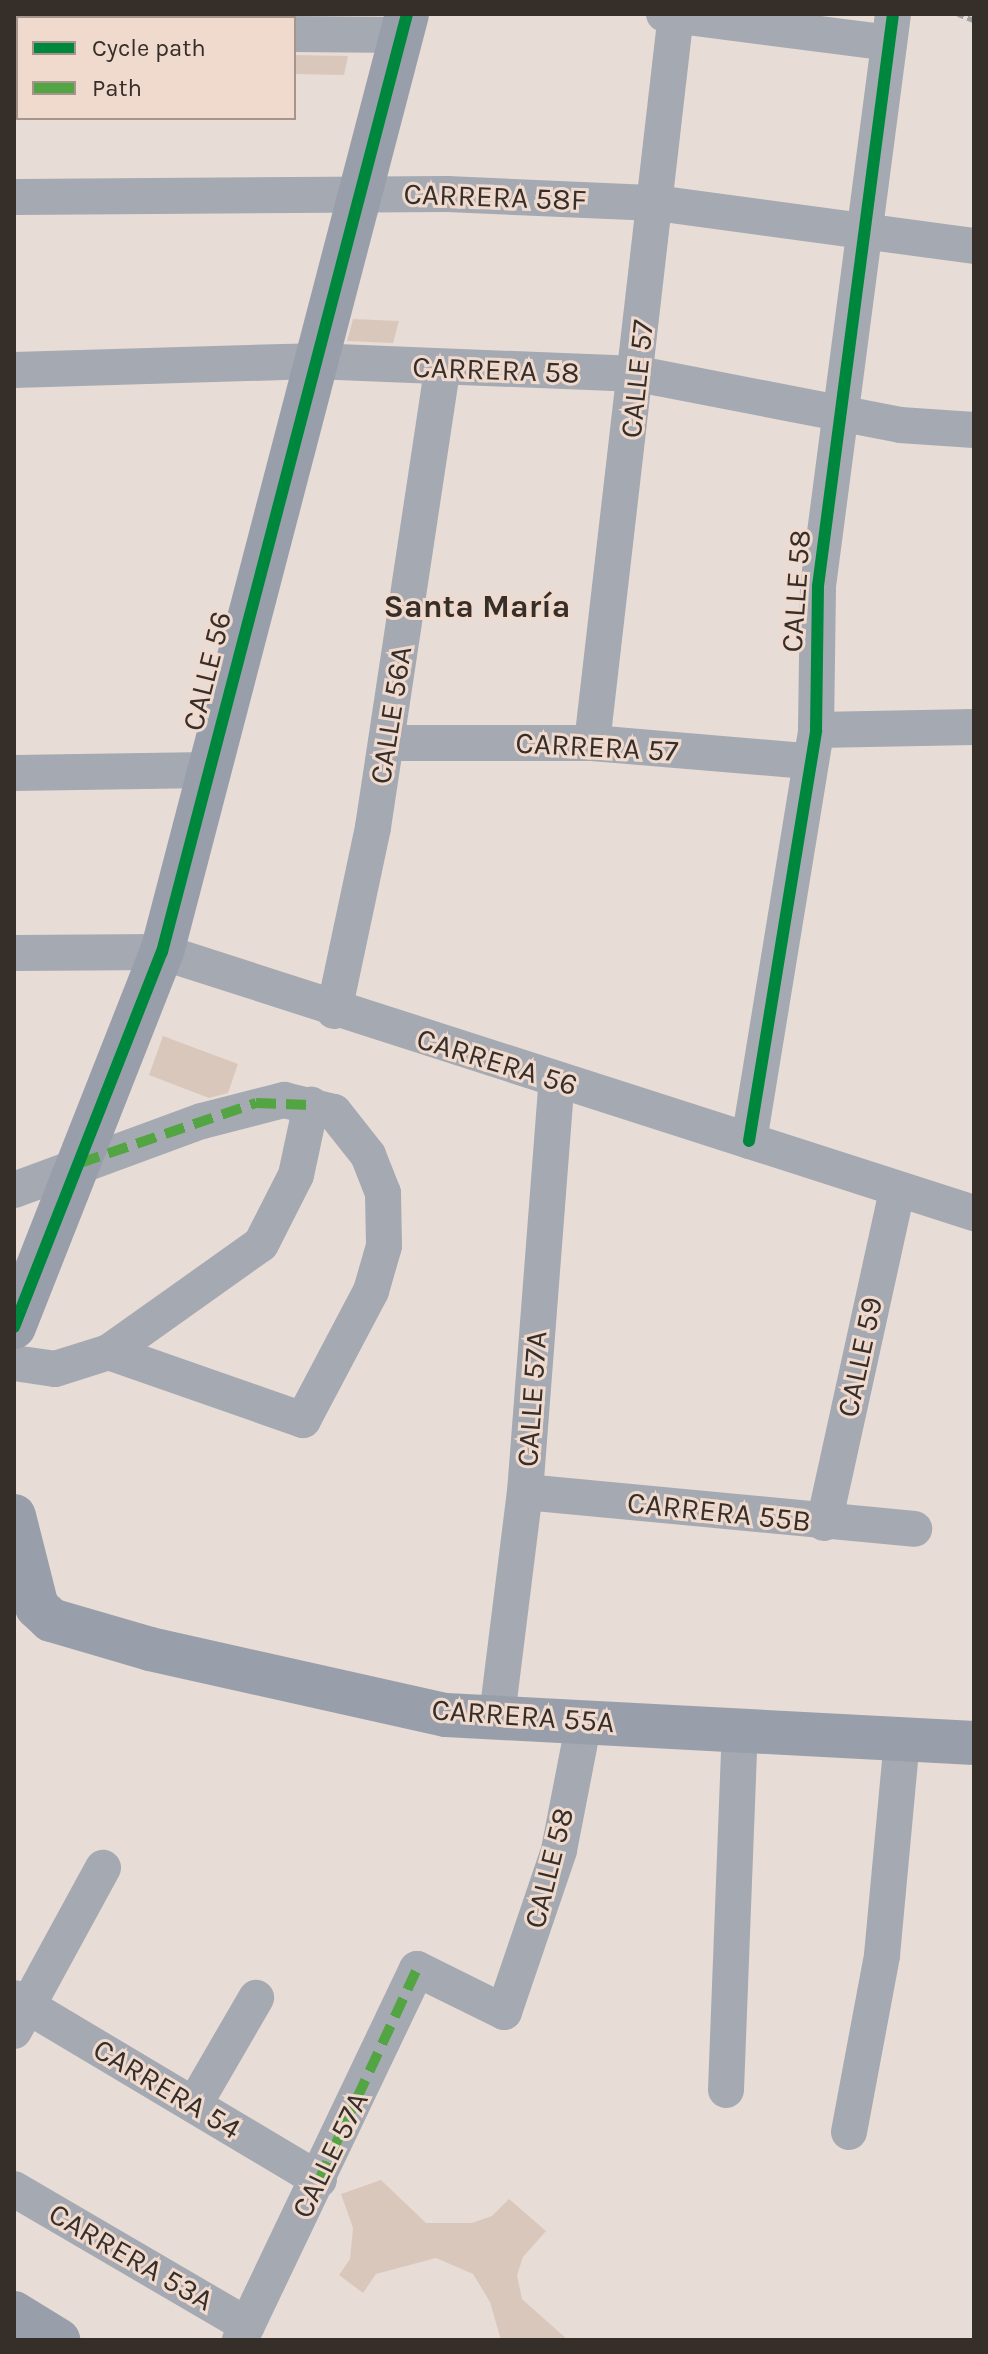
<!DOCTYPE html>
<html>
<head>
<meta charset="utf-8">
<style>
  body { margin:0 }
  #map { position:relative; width:988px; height:2354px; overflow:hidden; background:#e8dcd6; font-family:Karla,sans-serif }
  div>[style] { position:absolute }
  .building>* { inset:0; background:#dac7bc }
  .path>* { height:5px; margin-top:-2.5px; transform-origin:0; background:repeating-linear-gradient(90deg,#a1a0a5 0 6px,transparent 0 10px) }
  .street>* { height:36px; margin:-18px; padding:0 18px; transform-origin:18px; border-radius:18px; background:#a5a9b2 }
  .secondary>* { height:44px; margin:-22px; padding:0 22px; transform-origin:22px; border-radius:22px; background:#999faa }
  .quiet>* { height:10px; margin-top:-5px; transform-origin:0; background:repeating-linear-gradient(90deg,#53a442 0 20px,transparent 0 30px) }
  .cycleway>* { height:12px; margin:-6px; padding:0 6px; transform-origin:6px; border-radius:6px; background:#00873e }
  span { translate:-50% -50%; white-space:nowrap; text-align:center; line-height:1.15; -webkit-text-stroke:6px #f0dace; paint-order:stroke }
  .street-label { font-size:30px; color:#362e29 }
  .neighbourhood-label { font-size:32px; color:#362e29; font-weight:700 }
  .frame { position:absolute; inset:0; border:16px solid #362e29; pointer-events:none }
  .legend { position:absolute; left:16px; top:16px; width:280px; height:104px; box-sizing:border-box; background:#f0dace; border:2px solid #a6958c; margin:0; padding:10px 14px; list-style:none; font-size:24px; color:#362e29 }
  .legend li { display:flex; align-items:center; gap:16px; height:40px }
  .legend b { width:40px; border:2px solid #a6958c }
</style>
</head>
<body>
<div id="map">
  <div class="building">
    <i style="clip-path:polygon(294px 55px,348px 56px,344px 75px,294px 74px)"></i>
    <i style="clip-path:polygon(353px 319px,399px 321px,393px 343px,347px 341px)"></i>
    <i style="clip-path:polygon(163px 1036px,238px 1064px,228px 1093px,209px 1098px,149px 1075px)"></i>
    <i style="clip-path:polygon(381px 2180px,426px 2223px,472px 2223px,492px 2216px,509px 2199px,546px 2231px,523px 2257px,517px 2275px,522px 2299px,568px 2340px,501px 2340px,490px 2302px,473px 2274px,436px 2258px,376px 2274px,363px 2293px,339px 2275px,350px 2259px,353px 2228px,341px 2194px)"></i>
  </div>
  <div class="path">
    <i style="left:958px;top:14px;width:17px;rotate:21deg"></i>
  </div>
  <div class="street">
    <i style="left:664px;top:14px;width:227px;rotate:7.3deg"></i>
    <i style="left:14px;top:31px;width:4px"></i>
    <i style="left:294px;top:34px;width:107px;rotate:0.5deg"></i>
    <i style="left:14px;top:197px;width:433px;rotate:-0.4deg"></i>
    <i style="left:447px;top:194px;width:209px;rotate:2.5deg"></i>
    <i style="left:656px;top:203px;width:321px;rotate:7.7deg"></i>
    <i style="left:14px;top:370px;width:299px;rotate:-1.7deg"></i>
    <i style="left:313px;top:361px;width:325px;rotate:2.3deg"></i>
    <i style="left:638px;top:374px;width:267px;rotate:11deg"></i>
    <i style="left:900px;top:425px;width:74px;rotate:3.9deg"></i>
    <i style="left:816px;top:730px;width:158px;rotate:-1.1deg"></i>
    <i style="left:386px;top:743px;width:206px"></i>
    <i style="left:592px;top:743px;width:216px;rotate:4.8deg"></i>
    <i style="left:592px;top:743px;width:734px;rotate:-83.43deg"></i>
    <i style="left:14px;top:773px;width:194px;rotate:-0.9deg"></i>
    <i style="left:14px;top:953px;width:148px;rotate:-0.4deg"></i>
    <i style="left:162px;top:952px;width:853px;rotate:17.82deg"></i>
    <i style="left:334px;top:1011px;width:188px;rotate:-78deg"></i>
    <i style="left:373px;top:827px;width:463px;rotate:-81.4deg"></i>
    <i style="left:749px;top:1141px;width:416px;rotate:-80.7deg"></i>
    <i style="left:816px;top:730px;width:144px;rotate:-89.2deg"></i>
    <i style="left:818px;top:586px;width:577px;rotate:-82.53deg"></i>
    <i style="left:14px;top:1190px;width:200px;rotate:-20.2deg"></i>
    <i style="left:202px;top:1121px;width:85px;rotate:-14.4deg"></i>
    <i style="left:284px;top:1100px;width:51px;rotate:13.5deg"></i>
    <i style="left:334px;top:1112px;width:55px;rotate:51.7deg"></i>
    <i style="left:368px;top:1155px;width:41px;rotate:68.5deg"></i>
    <i style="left:383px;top:1193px;width:53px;rotate:88.9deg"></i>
    <i style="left:384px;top:1246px;width:47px;rotate:106.1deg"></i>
    <i style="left:371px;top:1291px;width:146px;rotate:117.8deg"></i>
    <i style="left:303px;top:1420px;width:206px;rotate:-160.7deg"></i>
    <i style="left:14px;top:1363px;width:41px;rotate:8.3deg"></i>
    <i style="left:55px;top:1369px;width:57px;rotate:-17.5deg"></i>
    <i style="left:109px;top:1352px;width:186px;rotate:-35.4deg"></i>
    <i style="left:261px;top:1244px;width:77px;rotate:-63.1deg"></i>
    <i style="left:296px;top:1175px;width:72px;rotate:-77.9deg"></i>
    <i style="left:525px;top:1492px;width:391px;rotate:5.4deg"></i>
    <i style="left:824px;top:1523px;width:339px;rotate:-77.6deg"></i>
    <i style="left:497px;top:1716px;width:226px;rotate:-82.9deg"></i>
    <i style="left:525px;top:1492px;width:413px;rotate:-85.6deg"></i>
    <i style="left:14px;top:1998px;width:355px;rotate:30.8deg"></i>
    <i style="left:14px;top:2031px;width:186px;rotate:-61.4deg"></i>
    <i style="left:726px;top:2090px;width:363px;rotate:-87.8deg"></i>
    <i style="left:194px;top:2105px;width:124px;rotate:-59.9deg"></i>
    <i style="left:849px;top:2132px;width:180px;rotate:-79.4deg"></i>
    <i style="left:882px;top:1955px;width:215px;rotate:-84.7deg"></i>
    <i style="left:14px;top:2189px;width:270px;rotate:30.3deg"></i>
    <i style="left:240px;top:2340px;width:411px;rotate:-64.5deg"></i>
    <i style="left:417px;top:1969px;width:97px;rotate:26.3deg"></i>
    <i style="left:504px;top:2012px;width:171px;rotate:-71.2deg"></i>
    <i style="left:559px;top:1850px;width:131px;rotate:-79deg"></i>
  </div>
  <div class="secondary">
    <i style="left:14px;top:1327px;width:403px;rotate:-68.5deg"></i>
    <i style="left:162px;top:952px;width:969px;rotate:-75.36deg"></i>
    <i style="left:14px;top:1516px;width:94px;rotate:75.8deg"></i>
    <i style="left:37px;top:1607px;width:19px;rotate:43deg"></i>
    <i style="left:51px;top:1620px;width:103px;rotate:16.3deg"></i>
    <i style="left:150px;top:1649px;width:303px;rotate:12.6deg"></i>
    <i style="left:446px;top:1715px;width:529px;rotate:3.04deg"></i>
    <i style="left:14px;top:2313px;width:52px;rotate:31.5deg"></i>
  </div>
  <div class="quiet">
    <i style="left:80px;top:1163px;width:186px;rotate:-18.8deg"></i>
    <i style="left:256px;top:1103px;width:55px;rotate:2.1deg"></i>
    <i style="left:319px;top:2180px;width:233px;rotate:-65.1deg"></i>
  </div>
  <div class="cycleway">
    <i style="left:749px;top:1141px;width:416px;rotate:-80.7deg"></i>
    <i style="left:816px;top:730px;width:144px;rotate:-89.2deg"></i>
    <i style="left:818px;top:586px;width:577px;rotate:-82.53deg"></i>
    <i style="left:14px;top:1327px;width:403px;rotate:-68.5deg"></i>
    <i style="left:162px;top:952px;width:969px;rotate:-75.36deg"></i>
  </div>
  <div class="street-label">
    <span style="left:495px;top:197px;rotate:2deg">CARRERA 58F</span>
    <span style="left:496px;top:370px;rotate:2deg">CARRERA 58</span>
    <span style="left:637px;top:379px;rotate:-84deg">CALLE 57</span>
    <span style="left:796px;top:591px;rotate:-86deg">CALLE 58</span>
    <span style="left:207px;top:671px;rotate:-76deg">CALLE 56</span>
    <span style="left:391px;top:715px;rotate:-81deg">CALLE 56A</span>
    <span style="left:597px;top:747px;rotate:3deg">CARRERA 57</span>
    <span style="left:497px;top:1062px;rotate:17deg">CARRERA 56</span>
    <span style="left:860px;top:1357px;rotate:-78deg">CALLE 59</span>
    <span style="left:532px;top:1399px;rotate:-86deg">CALLE 57A</span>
    <span style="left:719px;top:1512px;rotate:6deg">CARRERA 55B</span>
    <span style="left:523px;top:1716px;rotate:4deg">CARRERA 55A</span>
    <span style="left:549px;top:1868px;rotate:-76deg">CALLE 58</span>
    <span style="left:167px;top:2089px;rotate:31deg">CARRERA 54</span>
    <span style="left:330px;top:2155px;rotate:-64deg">CALLE 57A</span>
    <span style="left:131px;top:2257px;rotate:30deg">CARRERA 53A</span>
  </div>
  <div class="neighbourhood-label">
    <span style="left:477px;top:607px">Santa María</span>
  </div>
  <div class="frame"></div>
  <ul class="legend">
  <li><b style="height:10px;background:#00873e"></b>Cycle path</li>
  <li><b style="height:10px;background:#53a442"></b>Path</li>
  </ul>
</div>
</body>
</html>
